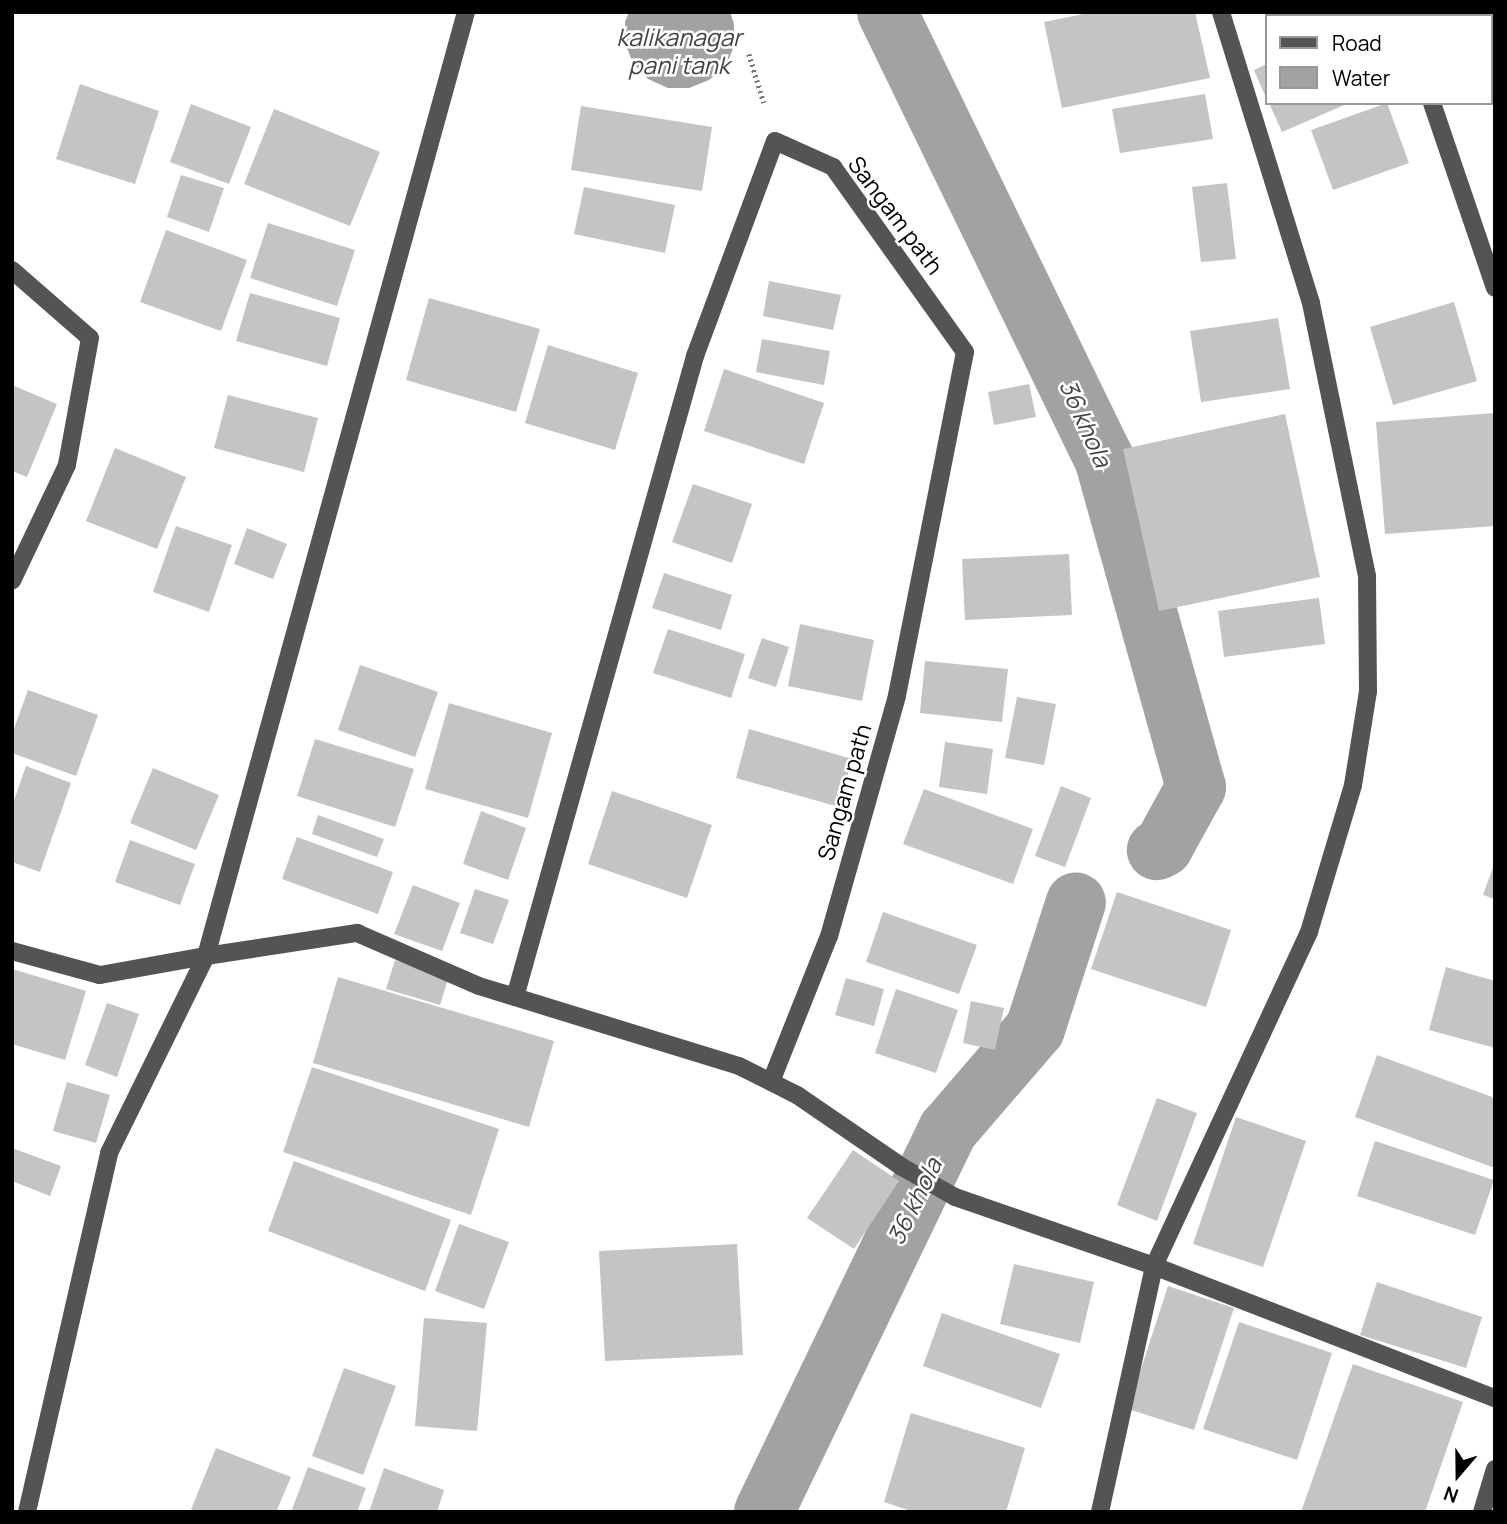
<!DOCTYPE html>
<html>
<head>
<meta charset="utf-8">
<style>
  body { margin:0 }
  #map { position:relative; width:1507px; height:1524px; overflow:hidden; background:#fff; font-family:Manrope,sans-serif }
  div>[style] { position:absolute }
  .water>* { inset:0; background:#a2a2a2 }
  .canal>* { height:60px; margin:-30px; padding:0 30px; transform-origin:30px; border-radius:30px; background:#a2a2a2 }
  .building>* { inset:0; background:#c4c4c4 }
  .path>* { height:4.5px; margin-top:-2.25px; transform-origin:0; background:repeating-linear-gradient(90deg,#767676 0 2px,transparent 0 5.5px) }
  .minor>* { height:18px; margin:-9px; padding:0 9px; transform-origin:9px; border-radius:9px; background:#545454 }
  span { translate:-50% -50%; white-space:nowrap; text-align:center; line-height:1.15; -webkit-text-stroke:5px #fff; paint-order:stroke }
  .street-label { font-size:23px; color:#000 }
  .water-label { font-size:24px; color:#434343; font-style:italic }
  .frame { position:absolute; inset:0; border:14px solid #000; pointer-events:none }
  .legend { position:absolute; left:1265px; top:14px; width:228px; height:91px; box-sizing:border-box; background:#fff; border:2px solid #999; margin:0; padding:9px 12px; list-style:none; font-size:21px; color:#000 }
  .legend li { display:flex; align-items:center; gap:14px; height:35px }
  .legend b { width:35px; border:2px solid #999 }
  .north { position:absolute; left:1423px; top:1440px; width:70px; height:70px; -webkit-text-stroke:5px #fff; paint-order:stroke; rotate:200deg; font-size:19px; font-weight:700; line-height:28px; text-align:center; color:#000 }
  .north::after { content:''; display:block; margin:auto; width:24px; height:32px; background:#000; clip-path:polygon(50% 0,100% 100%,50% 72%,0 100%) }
</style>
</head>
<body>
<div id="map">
  <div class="water">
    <i style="clip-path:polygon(629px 12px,730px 12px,734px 24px,734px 46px,726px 66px,709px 80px,689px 88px,668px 88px,648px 79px,633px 63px,625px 43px,625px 22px)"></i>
  </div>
  <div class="canal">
    <i style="left:887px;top:12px;width:496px;rotate:64.1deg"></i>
    <i style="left:1104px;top:458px;width:342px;rotate:74.4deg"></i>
    <i style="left:1196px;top:787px;width:68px;rotate:118.8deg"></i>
    <i style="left:1163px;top:847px;width:7px;rotate:153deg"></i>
    <i style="left:764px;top:1512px;width:424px;rotate:-64.3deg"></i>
    <i style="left:948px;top:1130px;width:133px;rotate:-49.3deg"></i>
    <i style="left:1035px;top:1029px;width:133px;rotate:-72.1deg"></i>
  </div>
  <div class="building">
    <i style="clip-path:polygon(1093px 12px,1195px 12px,1210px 78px,1062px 108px,1044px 22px)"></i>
    <i style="clip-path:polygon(1457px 12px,1495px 12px,1495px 46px,1491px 47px,1491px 16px,1458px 16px)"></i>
    <i style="clip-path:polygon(1267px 64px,1267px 100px,1254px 70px)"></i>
    <i style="clip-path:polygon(80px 84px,159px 111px,135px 184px,56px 159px)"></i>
    <i style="clip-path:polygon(1205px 94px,1213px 139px,1120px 153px,1112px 109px)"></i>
    <i style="clip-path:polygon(1269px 103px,1349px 103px,1282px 132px)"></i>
    <i style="clip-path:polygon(1387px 103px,1409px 163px,1333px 190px,1311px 130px)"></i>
    <i style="clip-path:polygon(191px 104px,251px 127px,229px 184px,170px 162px)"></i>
    <i style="clip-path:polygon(581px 106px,712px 127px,702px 191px,571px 170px)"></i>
    <i style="clip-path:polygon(274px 109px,380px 152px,350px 226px,244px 184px)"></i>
    <i style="clip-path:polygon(181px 175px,224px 188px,209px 232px,167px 217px)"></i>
    <i style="clip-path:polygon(1227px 183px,1236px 259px,1201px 262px,1192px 187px)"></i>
    <i style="clip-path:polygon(584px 187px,675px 205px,665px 253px,574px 234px)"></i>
    <i style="clip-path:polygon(268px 223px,355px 250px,337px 306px,250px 278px)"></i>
    <i style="clip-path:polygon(166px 230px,247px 260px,221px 331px,140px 302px)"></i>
    <i style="clip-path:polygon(769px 281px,841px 295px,833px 330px,763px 316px)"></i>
    <i style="clip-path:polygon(250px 293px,340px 318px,327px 366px,236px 341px)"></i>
    <i style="clip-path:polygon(429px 298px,540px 329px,516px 412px,406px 380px)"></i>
    <i style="clip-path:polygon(1454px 302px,1477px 381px,1393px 405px,1370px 327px)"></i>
    <i style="clip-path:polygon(1278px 318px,1290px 389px,1201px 402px,1190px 331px)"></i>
    <i style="clip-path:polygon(762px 339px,830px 351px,824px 385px,756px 372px)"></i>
    <i style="clip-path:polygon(548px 345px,638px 373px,615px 450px,525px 423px)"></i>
    <i style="clip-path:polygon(724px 369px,824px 403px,804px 464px,704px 431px)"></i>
    <i style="clip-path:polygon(1029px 384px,1036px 417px,994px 425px,988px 392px)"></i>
    <i style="clip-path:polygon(12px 385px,57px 404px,27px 477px,12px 471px)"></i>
    <i style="clip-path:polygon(228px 395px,318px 418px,304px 472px,214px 448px)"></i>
    <i style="clip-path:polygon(1495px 413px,1495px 526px,1385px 534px,1376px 422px)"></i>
    <i style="clip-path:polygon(1285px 414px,1320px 577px,1159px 611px,1123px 449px)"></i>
    <i style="clip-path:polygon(115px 448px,186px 477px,157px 549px,86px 521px)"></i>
    <i style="clip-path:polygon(693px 484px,752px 504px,732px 563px,672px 542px)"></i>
    <i style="clip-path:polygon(176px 526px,232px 545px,209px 612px,153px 592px)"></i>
    <i style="clip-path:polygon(247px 528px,287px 544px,273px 579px,234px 564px)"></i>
    <i style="clip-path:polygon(1069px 554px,1072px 615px,965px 620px,962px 559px)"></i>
    <i style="clip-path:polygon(664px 573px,732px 595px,721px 630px,652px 608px)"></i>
    <i style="clip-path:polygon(1319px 598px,1325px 644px,1224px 657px,1218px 611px)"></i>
    <i style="clip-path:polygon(800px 624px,874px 640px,862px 701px,788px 686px)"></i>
    <i style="clip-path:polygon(668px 629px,745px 654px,731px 698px,653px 673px)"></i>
    <i style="clip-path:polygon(762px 638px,789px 647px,776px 687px,748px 678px)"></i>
    <i style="clip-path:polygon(925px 661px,1008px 669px,1002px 722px,920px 713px)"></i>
    <i style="clip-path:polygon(360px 665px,438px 692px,415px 757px,338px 730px)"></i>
    <i style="clip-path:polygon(28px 690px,98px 715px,76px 776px,12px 753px,12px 734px)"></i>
    <i style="clip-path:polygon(1017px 697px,1056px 704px,1044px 765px,1005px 758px)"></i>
    <i style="clip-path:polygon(449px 703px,552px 733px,528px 818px,425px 789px)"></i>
    <i style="clip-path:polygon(749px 729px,852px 759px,839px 807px,736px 778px)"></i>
    <i style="clip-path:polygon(315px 739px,414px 769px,395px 827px,297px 796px)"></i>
    <i style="clip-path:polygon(945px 742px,993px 749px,987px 794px,939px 787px)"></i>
    <i style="clip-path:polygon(26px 766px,71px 783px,40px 872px,12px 862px,12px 806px)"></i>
    <i style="clip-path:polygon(153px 768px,219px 795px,196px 850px,130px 823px)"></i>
    <i style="clip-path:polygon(1061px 786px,1091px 798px,1065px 867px,1035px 856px)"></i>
    <i style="clip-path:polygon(924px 789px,1033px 829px,1013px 884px,903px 844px)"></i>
    <i style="clip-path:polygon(612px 791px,712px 825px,687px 898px,588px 864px)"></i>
    <i style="clip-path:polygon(481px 811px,526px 828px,508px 880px,463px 864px)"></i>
    <i style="clip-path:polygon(318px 815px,384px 839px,377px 857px,312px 834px)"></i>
    <i style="clip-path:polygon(297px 837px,393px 872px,378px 914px,282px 879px)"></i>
    <i style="clip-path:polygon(130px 840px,195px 864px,180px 905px,115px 882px)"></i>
    <i style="clip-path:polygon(1495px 862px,1495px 899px,1483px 895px)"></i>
    <i style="clip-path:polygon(413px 885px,460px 903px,442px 951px,394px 934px)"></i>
    <i style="clip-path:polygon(475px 889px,509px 900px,493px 944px,460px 933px)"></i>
    <i style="clip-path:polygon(1117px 892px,1231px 930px,1206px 1007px,1091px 969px)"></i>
    <i style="clip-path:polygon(883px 912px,977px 945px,959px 994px,866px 962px)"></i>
    <i style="clip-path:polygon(395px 960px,449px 976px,440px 1005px,386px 989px)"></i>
    <i style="clip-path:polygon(1446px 967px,1495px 981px,1495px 1048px,1429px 1030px)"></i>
    <i style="clip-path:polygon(12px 969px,86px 991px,65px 1060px,12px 1044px)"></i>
    <i style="clip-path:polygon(338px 977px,554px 1041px,529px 1127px,313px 1063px)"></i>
    <i style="clip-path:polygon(846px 978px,884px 989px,874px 1026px,835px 1015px)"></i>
    <i style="clip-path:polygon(896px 989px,958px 1010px,936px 1073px,875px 1053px)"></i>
    <i style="clip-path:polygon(971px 1001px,1004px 1008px,995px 1050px,963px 1043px)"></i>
    <i style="clip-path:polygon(107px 1003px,139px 1014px,117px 1077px,85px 1065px)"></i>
    <i style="clip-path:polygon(1377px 1055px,1495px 1098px,1495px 1168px,1355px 1117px)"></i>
    <i style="clip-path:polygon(312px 1067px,499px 1129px,471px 1215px,283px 1152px)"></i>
    <i style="clip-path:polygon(67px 1082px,110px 1095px,96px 1143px,53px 1131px)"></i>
    <i style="clip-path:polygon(1157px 1098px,1197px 1113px,1157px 1221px,1117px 1205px)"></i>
    <i style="clip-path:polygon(1236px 1117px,1306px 1141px,1263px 1267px,1193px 1244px)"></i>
    <i style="clip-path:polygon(1375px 1141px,1494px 1180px,1475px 1235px,1357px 1196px)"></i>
    <i style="clip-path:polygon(12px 1148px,61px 1166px,50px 1196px,12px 1181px)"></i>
    <i style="clip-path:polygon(853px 1150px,899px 1181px,854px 1249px,807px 1218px)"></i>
    <i style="clip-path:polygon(294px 1161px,451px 1220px,425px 1291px,268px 1231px)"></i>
    <i style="clip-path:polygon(459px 1224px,509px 1242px,484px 1309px,435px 1291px)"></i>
    <i style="clip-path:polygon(737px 1244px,743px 1355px,605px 1361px,599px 1251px)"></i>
    <i style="clip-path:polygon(1014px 1264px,1094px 1282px,1080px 1343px,1000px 1324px)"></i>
    <i style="clip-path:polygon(1377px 1282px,1482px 1317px,1466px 1368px,1360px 1335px)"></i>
    <i style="clip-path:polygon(1168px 1286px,1234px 1308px,1194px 1430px,1128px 1409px)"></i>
    <i style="clip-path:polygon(942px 1313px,1060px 1354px,1041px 1408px,923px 1366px)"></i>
    <i style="clip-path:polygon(424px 1318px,487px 1323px,477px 1431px,415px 1426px)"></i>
    <i style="clip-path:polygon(1239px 1322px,1332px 1353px,1297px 1460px,1203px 1429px)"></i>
    <i style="clip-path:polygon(1353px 1364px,1463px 1402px,1425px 1512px,1301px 1512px)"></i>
    <i style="clip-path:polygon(344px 1368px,396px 1386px,363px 1475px,312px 1456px)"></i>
    <i style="clip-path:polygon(911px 1413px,1025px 1448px,1006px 1512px,914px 1512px,884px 1502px)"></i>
    <i style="clip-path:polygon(216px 1448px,291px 1477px,276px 1512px,190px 1512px)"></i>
    <i style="clip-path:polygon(308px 1467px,366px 1488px,357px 1512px,291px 1512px)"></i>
    <i style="clip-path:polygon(384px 1468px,444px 1490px,437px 1512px,369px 1512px)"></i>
  </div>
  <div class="path">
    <i style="left:749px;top:54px;width:51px;rotate:73deg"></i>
  </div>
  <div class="minor">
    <i style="left:1401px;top:12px;width:4px;rotate:76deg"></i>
    <i style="left:1432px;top:103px;width:195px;rotate:71.2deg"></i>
    <i style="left:12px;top:270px;width:103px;rotate:41.1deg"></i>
    <i style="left:90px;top:338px;width:129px;rotate:100.3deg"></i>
    <i style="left:67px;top:465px;width:128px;rotate:115.4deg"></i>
    <i style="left:12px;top:951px;width:91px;rotate:15.3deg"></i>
    <i style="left:100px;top:975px;width:108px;rotate:-10.2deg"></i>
    <i style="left:206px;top:956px;width:979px;rotate:-74.6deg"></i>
    <i style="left:515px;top:997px;width:666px;rotate:-74.31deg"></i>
    <i style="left:695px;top:356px;width:229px;rotate:-69.6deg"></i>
    <i style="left:775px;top:141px;width:64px;rotate:24.1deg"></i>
    <i style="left:833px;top:167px;width:227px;rotate:54.5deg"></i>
    <i style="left:965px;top:352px;width:351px;rotate:101.2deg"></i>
    <i style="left:897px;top:696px;width:249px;rotate:105.8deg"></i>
    <i style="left:829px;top:936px;width:157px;rotate:111.7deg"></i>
    <i style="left:27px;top:1512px;width:368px;rotate:-77.1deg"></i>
    <i style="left:109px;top:1153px;width:220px;rotate:-63.8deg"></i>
    <i style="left:206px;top:956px;width:153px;rotate:-8.7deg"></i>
    <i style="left:357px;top:933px;width:133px;rotate:23.5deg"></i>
    <i style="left:479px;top:986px;width:272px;rotate:17.1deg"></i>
    <i style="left:739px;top:1066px;width:65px;rotate:26.6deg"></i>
    <i style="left:797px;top:1095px;width:127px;rotate:34.4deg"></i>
    <i style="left:902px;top:1167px;width:61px;rotate:29.5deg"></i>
    <i style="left:955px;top:1197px;width:211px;rotate:19.1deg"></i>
    <i style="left:1154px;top:1266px;width:366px;rotate:21.2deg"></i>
    <i style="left:1100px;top:1512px;width:252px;rotate:-77.6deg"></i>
    <i style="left:1154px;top:1266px;width:368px;rotate:-65.1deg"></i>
    <i style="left:1309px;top:932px;width:153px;rotate:-73.3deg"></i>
    <i style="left:1353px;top:785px;width:95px;rotate:-80.9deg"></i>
    <i style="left:1368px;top:691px;width:115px;rotate:-90.5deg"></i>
    <i style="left:1367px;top:576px;width:279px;rotate:-101.6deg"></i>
    <i style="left:1311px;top:303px;width:305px;rotate:-107.2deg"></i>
    <i style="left:1482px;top:1512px;width:45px;rotate:-73.2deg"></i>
  </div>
  <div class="street-label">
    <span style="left:896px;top:215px;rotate:53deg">Sangam path</span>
    <span style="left:844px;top:792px;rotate:-74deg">Sangam path</span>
  </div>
  <div class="water-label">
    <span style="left:679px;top:51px">kalikanagar<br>pani tank</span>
    <span style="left:1086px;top:423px;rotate:66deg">36 khola</span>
    <span style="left:914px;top:1201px;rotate:-64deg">36 khola</span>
  </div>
  <div class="frame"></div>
  <ul class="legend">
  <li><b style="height:9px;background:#545454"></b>Road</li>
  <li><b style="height:19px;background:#a2a2a2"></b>Water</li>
  </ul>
  <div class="north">N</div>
</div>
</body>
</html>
